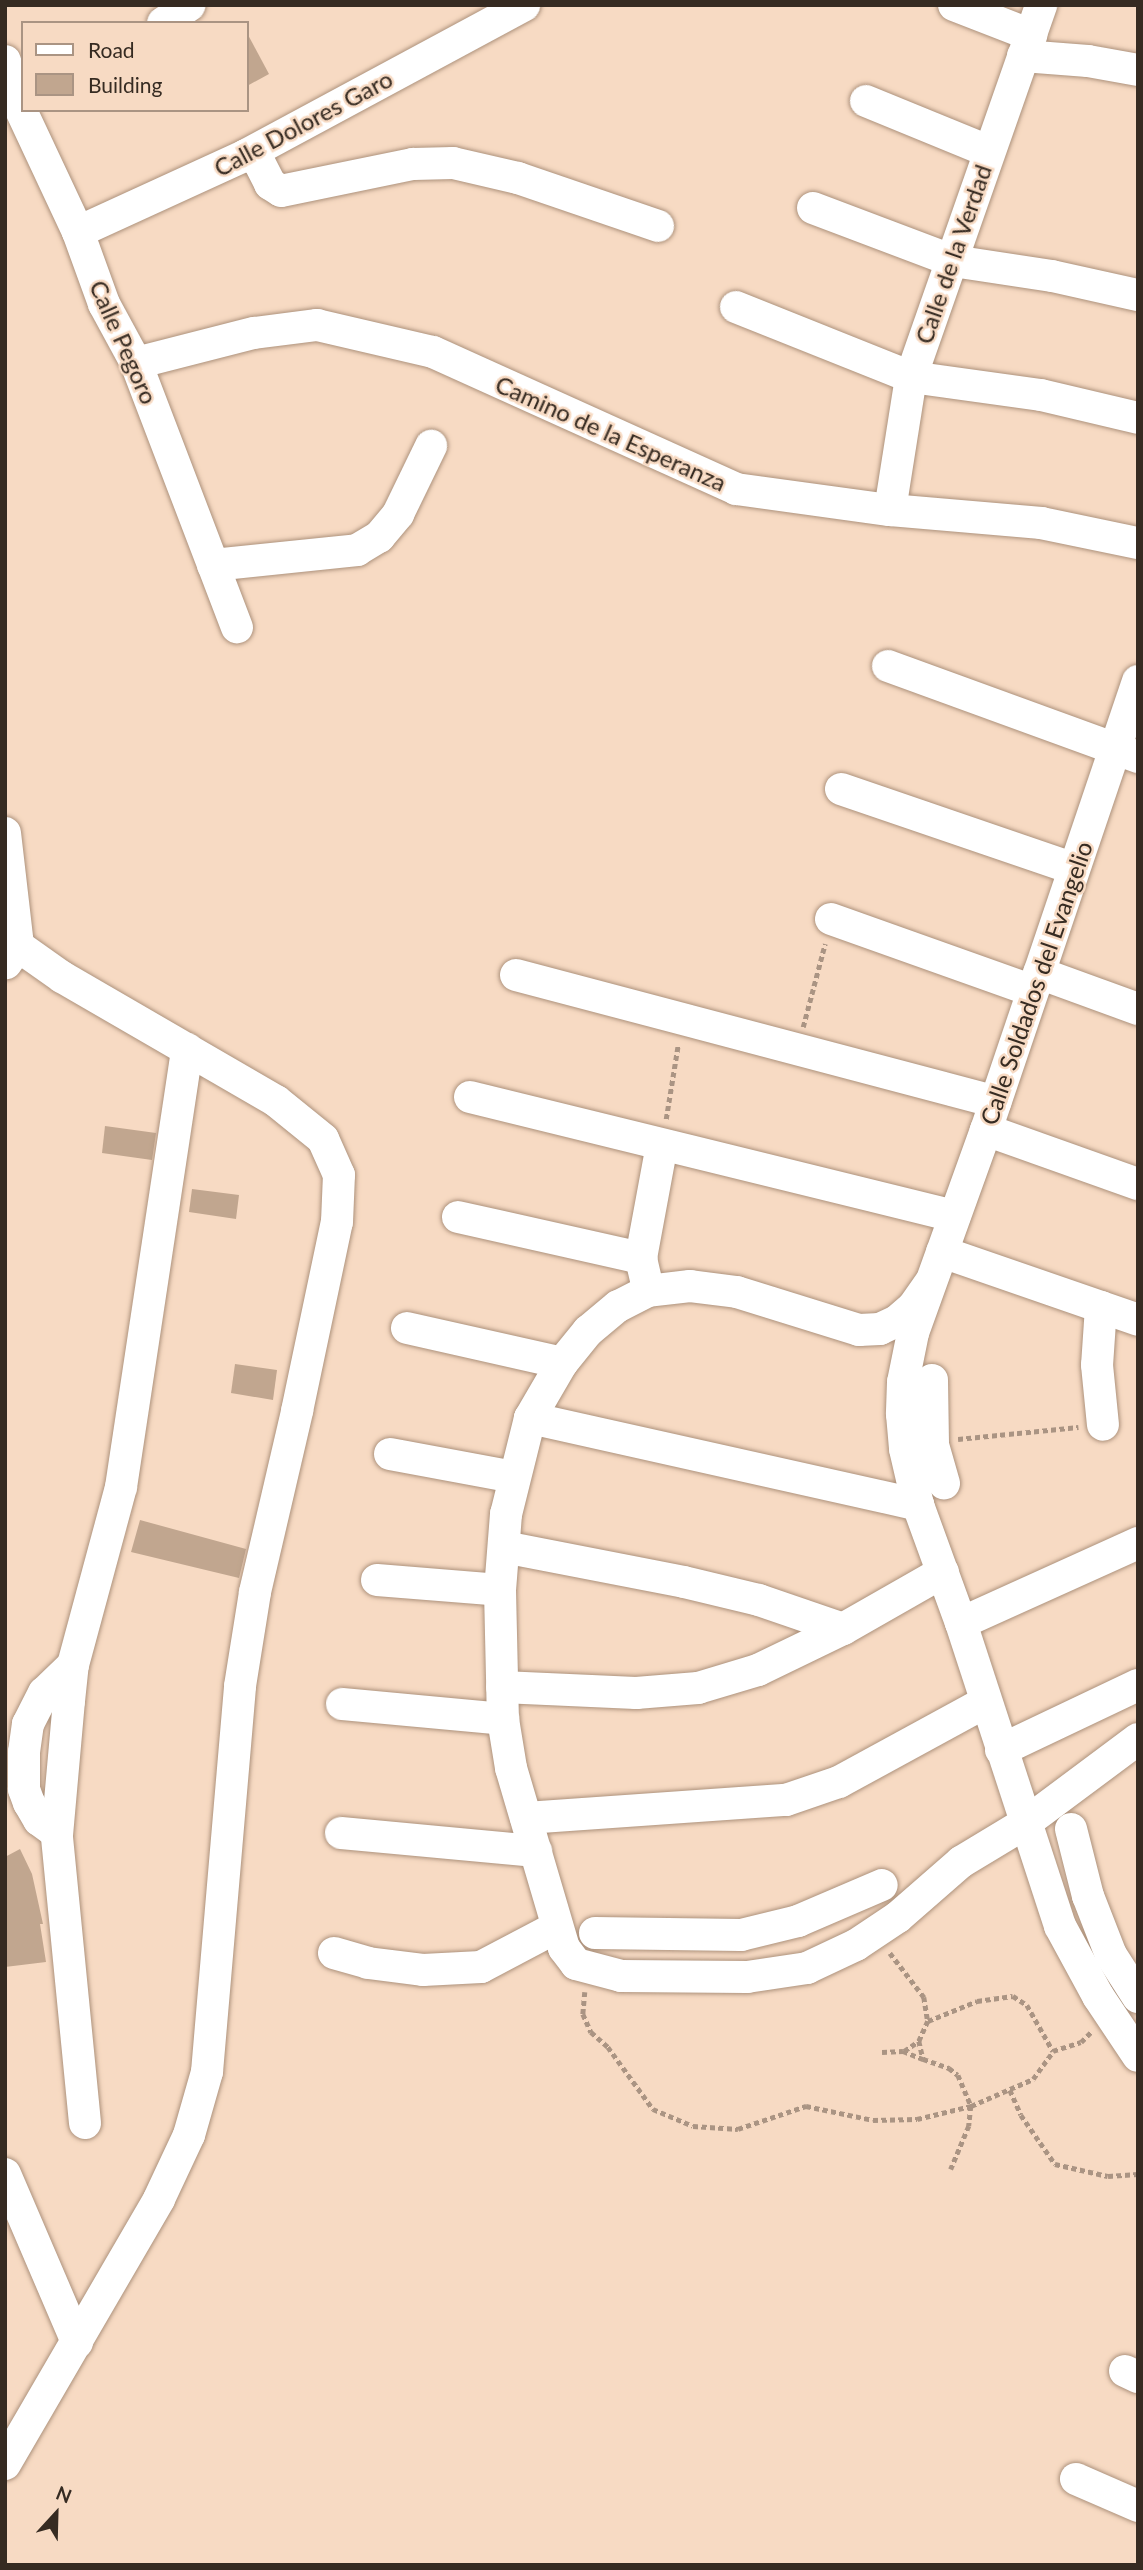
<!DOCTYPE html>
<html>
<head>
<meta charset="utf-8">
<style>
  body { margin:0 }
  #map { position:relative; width:1143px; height:2570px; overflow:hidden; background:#f7dac3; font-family:Lato,sans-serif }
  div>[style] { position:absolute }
  .building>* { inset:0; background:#c1a68f }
  .path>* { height:4.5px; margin-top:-2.25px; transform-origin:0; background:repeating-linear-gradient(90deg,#aa9483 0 5px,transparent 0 8.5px) }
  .roads { filter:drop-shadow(0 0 2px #ad927c) drop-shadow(0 0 2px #ad927c) }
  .minor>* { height:32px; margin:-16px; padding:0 16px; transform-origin:16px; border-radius:16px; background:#fff }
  span { translate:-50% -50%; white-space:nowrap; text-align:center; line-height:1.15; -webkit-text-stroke:5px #f7dac3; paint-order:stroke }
  .street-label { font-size:24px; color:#362b22 }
  .frame { position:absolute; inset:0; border:7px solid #362b22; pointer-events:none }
  .legend { position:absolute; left:21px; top:21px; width:228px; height:91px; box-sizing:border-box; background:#f7dac3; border:2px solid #aa9483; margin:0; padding:9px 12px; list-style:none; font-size:21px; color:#362b22 }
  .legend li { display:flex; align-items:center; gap:14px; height:35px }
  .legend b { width:35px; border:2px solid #aa9483 }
  .north { position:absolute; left:21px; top:2479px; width:70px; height:70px; -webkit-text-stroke:5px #f7dac3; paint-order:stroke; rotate:22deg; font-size:19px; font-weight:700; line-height:28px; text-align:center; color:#362b22 }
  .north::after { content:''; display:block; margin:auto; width:24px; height:32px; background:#362b22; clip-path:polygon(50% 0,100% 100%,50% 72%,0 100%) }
</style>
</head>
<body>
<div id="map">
  <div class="building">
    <i style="clip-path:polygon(247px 33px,269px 74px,247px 86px)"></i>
    <i style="clip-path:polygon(105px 1126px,156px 1133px,152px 1160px,102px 1153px)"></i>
    <i style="clip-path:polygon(192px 1189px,239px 1195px,236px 1219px,189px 1212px)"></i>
    <i style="clip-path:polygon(235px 1364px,277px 1370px,273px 1400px,231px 1393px)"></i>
    <i style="clip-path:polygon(140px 1520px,246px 1549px,239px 1578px,131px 1552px)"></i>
    <i style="clip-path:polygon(20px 1849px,32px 1874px,43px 1924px,40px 1924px,46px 1962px,5px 1967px,5px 1857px)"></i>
  </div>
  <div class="path">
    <i style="left:803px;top:1027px;width:86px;rotate:-75.2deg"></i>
    <i style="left:666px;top:1119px;width:75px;rotate:-80.8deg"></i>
    <i style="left:958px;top:1439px;width:121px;rotate:-5.7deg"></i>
    <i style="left:890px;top:1953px;width:56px;rotate:52.3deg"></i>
    <i style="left:924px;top:1997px;width:24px;rotate:81deg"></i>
    <i style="left:928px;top:2021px;width:22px;rotate:114deg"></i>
    <i style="left:919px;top:2041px;width:18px;rotate:77deg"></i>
    <i style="left:923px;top:2059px;width:28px;rotate:19deg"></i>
    <i style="left:949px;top:2068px;width:11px;rotate:38deg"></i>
    <i style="left:958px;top:2075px;width:34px;rotate:67deg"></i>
    <i style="left:971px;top:2106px;width:20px;rotate:96deg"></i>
    <i style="left:969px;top:2126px;width:47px;rotate:112.7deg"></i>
    <i style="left:585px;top:1992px;width:22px;rotate:95deg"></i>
    <i style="left:583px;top:2014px;width:20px;rotate:66deg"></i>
    <i style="left:591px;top:2032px;width:23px;rotate:41deg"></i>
    <i style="left:608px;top:2047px;width:77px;rotate:54deg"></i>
    <i style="left:653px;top:2109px;width:43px;rotate:23deg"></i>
    <i style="left:693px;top:2126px;width:45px;rotate:3.8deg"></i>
    <i style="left:738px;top:2129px;width:72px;rotate:-18.7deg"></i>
    <i style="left:806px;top:2106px;width:68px;rotate:11.8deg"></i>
    <i style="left:873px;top:2120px;width:44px;rotate:-1.3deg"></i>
    <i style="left:917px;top:2119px;width:56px;rotate:-13.5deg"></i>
    <i style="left:971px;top:2106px;width:68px;rotate:-23.5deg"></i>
    <i style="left:1033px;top:2079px;width:34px;rotate:-54deg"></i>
    <i style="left:928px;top:2021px;width:53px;rotate:-22.2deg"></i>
    <i style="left:977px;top:2001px;width:36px;rotate:-8deg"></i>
    <i style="left:1013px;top:1996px;width:17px;rotate:33deg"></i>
    <i style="left:1027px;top:2005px;width:53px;rotate:60.5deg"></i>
    <i style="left:904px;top:2051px;width:18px;rotate:-34deg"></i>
    <i style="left:1053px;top:2051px;width:29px;rotate:-18deg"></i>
    <i style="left:1081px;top:2042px;width:14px;rotate:-45deg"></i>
    <i style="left:882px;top:2052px;width:21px;rotate:-3deg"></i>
    <i style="left:903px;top:2051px;width:22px;rotate:22deg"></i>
    <i style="left:1010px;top:2090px;width:27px;rotate:66deg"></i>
    <i style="left:1021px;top:2115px;width:60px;rotate:55.2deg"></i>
    <i style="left:1055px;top:2164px;width:54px;rotate:12.8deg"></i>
    <i style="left:1108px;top:2176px;width:30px;rotate:-4deg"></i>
  </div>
  <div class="roads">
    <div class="minor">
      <i style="left:954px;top:5px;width:83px;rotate:21.3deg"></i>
      <i style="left:163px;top:23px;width:32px;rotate:-34deg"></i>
      <i style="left:1023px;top:56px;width:65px;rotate:4.4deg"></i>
      <i style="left:1088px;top:61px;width:51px;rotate:10.2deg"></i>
      <i style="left:5px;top:61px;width:47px;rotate:72.7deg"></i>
      <i style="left:19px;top:106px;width:139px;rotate:64.9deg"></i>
      <i style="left:78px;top:232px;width:77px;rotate:70.1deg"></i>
      <i style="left:104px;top:304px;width:67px;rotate:61.5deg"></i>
      <i style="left:136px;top:363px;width:283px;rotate:69.1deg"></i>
      <i style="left:866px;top:101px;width:132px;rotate:22.3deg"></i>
      <i style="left:246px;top:155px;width:13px;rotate:23deg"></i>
      <i style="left:258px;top:160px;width:27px;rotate:63deg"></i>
      <i style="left:270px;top:184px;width:13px;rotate:32deg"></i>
      <i style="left:281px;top:191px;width:135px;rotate:-11.6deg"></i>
      <i style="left:413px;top:164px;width:40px;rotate:-1.4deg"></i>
      <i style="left:453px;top:163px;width:67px;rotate:13deg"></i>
      <i style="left:518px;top:178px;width:148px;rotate:18.9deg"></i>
      <i style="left:813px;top:208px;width:150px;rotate:20.7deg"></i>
      <i style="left:953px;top:261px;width:100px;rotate:8.6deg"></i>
      <i style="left:1052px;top:276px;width:88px;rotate:12.5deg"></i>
      <i style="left:78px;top:232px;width:185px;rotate:-24.6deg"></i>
      <i style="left:246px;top:155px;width:316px;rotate:-28.3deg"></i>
      <i style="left:736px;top:307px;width:188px;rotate:21.8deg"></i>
      <i style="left:911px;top:377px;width:131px;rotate:7.9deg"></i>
      <i style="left:1041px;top:395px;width:100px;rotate:13.3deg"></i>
      <i style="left:136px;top:363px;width:122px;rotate:-14.3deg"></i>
      <i style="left:254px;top:333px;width:64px;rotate:-7.2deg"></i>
      <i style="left:317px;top:325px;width:119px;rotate:13.1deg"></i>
      <i style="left:433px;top:352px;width:333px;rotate:24.3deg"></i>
      <i style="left:736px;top:489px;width:155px;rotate:7.8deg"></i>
      <i style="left:890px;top:510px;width:152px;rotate:4.9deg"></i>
      <i style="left:1041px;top:523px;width:99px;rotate:11.7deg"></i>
      <i style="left:890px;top:510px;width:135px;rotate:-81deg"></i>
      <i style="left:911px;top:377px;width:394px;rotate:-70.7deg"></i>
      <i style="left:213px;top:565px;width:145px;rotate:-5.9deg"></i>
      <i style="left:357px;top:550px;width:26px;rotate:-31deg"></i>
      <i style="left:379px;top:537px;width:30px;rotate:-50deg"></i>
      <i style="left:398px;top:514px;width:76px;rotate:-64.1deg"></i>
      <i style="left:888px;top:666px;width:266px;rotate:20deg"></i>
      <i style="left:1138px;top:681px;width:474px;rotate:108.7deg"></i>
      <i style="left:986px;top:1130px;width:216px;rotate:109.8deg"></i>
      <i style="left:913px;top:1333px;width:50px;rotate:101.5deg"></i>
      <i style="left:903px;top:1382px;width:32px;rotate:92deg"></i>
      <i style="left:902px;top:1414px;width:35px;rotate:85deg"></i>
      <i style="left:905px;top:1449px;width:57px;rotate:76.9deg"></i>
      <i style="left:918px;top:1505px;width:126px;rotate:70deg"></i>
      <i style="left:961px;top:1623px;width:319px;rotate:71.9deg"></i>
      <i style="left:1060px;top:1926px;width:80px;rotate:61.5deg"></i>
      <i style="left:1098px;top:1996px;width:72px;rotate:56.3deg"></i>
      <i style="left:841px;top:789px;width:246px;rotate:18.9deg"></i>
      <i style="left:5px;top:833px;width:114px;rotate:83.4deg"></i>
      <i style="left:18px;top:946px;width:21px;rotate:125deg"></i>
      <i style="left:831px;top:919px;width:214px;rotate:19.6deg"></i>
      <i style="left:1039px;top:973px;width:105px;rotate:20deg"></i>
      <i style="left:516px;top:975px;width:496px;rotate:14.8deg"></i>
      <i style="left:470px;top:1097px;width:499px;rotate:13.8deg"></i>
      <i style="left:986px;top:1130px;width:161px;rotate:19.6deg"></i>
      <i style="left:458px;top:1217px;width:188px;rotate:12.6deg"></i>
      <i style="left:942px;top:1252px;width:207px;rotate:19.1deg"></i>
      <i style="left:646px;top:1280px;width:23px;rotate:-103deg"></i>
      <i style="left:641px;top:1258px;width:115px;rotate:-79.5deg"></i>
      <i style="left:930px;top:1283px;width:29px;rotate:125deg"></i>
      <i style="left:913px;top:1307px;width:21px;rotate:139deg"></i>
      <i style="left:897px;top:1321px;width:19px;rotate:155deg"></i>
      <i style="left:880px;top:1329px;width:21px;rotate:177deg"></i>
      <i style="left:859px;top:1330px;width:128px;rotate:-162.7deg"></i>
      <i style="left:737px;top:1292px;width:47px;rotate:-172.7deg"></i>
      <i style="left:690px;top:1286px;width:42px;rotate:173.2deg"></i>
      <i style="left:648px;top:1291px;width:34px;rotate:153deg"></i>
      <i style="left:618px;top:1306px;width:39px;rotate:140deg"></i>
      <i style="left:588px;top:1331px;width:41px;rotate:129.1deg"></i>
      <i style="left:562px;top:1363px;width:64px;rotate:120.2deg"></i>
      <i style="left:530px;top:1418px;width:99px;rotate:104deg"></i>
      <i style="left:506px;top:1514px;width:76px;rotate:94.5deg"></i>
      <i style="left:500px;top:1590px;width:129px;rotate:88.7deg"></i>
      <i style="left:503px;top:1719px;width:50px;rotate:80.7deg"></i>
      <i style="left:511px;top:1768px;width:188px;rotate:73.6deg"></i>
      <i style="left:564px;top:1948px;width:20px;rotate:53deg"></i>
      <i style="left:576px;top:1964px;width:47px;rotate:14.9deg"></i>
      <i style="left:621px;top:1976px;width:126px;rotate:0.5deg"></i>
      <i style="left:747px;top:1977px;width:61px;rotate:-8.5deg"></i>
      <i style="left:807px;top:1968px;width:54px;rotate:-25.1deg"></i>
      <i style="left:856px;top:1945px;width:50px;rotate:-33.7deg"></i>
      <i style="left:898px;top:1917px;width:84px;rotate:-41.1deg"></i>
      <i style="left:961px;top:1862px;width:74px;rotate:-31.1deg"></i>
      <i style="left:1024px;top:1824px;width:142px;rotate:-36.7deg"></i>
      <i style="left:1101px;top:1307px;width:58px;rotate:93.9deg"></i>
      <i style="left:1097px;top:1365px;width:60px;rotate:84.3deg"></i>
      <i style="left:407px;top:1328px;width:159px;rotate:12.7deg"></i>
      <i style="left:932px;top:1380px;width:65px;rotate:89.1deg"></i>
      <i style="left:933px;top:1445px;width:40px;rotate:74deg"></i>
      <i style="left:530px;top:1418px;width:398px;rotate:12.6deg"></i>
      <i style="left:390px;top:1454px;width:126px;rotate:10.5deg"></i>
      <i style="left:504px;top:1547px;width:183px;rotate:11deg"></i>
      <i style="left:684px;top:1582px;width:77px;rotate:13.5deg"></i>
      <i style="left:759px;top:1600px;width:89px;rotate:19deg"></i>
      <i style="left:377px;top:1580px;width:123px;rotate:4.6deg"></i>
      <i style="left:961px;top:1623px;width:194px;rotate:-24.3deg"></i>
      <i style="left:502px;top:1687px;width:134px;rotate:2.6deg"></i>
      <i style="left:636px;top:1693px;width:62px;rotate:-4.6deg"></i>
      <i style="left:698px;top:1688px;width:63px;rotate:-16.7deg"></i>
      <i style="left:758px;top:1670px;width:94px;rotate:-25.8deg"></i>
      <i style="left:843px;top:1629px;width:115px;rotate:-29.7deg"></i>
      <i style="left:342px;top:1704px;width:162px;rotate:5.3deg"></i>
      <i style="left:1001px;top:1750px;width:152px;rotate:-25.4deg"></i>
      <i style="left:526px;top:1818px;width:261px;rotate:-4deg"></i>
      <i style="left:786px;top:1800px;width:56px;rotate:-18.8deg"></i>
      <i style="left:839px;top:1782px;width:167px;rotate:-28.6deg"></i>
      <i style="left:1071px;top:1829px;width:69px;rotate:75.8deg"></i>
      <i style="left:1088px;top:1896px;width:63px;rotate:68.7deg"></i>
      <i style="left:1111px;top:1955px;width:50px;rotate:57.3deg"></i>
      <i style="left:57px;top:1833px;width:22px;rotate:-144deg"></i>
      <i style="left:39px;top:1820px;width:20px;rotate:-120deg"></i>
      <i style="left:29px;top:1803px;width:15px;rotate:-110deg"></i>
      <i style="left:24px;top:1789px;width:37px;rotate:-90deg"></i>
      <i style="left:24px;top:1752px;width:28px;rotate:-82deg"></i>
      <i style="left:28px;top:1724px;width:35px;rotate:-63deg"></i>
      <i style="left:44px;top:1693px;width:40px;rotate:-44deg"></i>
      <i style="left:341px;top:1833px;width:196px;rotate:5.3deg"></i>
      <i style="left:595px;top:1933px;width:146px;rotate:0.8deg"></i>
      <i style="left:741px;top:1935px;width:59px;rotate:-13.8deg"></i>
      <i style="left:798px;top:1921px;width:91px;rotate:-23.2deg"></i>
      <i style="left:334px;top:1953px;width:35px;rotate:16deg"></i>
      <i style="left:368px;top:1963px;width:55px;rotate:7.3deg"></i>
      <i style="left:423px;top:1970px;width:58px;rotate:-3deg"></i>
      <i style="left:481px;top:1967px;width:86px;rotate:-27.8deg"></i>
      <i style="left:85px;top:2123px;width:289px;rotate:-95.6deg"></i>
      <i style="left:57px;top:1835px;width:135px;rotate:-84.9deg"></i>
      <i style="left:69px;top:1701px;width:36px;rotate:-84deg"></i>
      <i style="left:73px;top:1665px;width:184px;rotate:-74.9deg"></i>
      <i style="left:121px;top:1487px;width:443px;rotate:-81.4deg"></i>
      <i style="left:5px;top:2174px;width:183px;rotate:66.8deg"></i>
      <i style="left:1125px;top:2371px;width:14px;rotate:25deg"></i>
      <i style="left:5px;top:2464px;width:306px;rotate:-59.8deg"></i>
      <i style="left:159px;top:2199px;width:71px;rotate:-64.9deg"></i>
      <i style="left:189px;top:2135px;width:66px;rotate:-74.1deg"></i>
      <i style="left:207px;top:2072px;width:387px;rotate:-85.1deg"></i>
      <i style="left:240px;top:1686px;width:95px;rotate:-80.9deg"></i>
      <i style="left:255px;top:1592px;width:186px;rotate:-76.9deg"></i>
      <i style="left:297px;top:1411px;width:193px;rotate:-78.1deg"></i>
      <i style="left:337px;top:1222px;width:47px;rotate:-87.6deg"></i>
      <i style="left:339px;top:1175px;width:39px;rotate:-114deg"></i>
      <i style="left:323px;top:1139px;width:60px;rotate:-141deg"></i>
      <i style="left:276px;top:1101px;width:247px;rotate:-149.9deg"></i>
      <i style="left:62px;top:977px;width:54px;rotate:-144.8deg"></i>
      <i style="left:1076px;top:2479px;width:68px;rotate:23.5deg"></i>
    </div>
  </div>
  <div class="street-label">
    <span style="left:303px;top:123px;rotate:-28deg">Calle Dolores Garo</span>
    <span style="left:953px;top:254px;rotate:-71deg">Calle de la Verdad</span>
    <span style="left:124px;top:342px;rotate:66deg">Calle Pegoro</span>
    <span style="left:611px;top:433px;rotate:24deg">Camino de la Esperanza</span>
    <span style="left:1036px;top:983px;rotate:-71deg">Calle Soldados del Evangelio</span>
  </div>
  <div class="frame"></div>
  <ul class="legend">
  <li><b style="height:9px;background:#fff"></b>Road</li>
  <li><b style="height:19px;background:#c1a68f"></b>Building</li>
  </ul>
  <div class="north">N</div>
</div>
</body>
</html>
